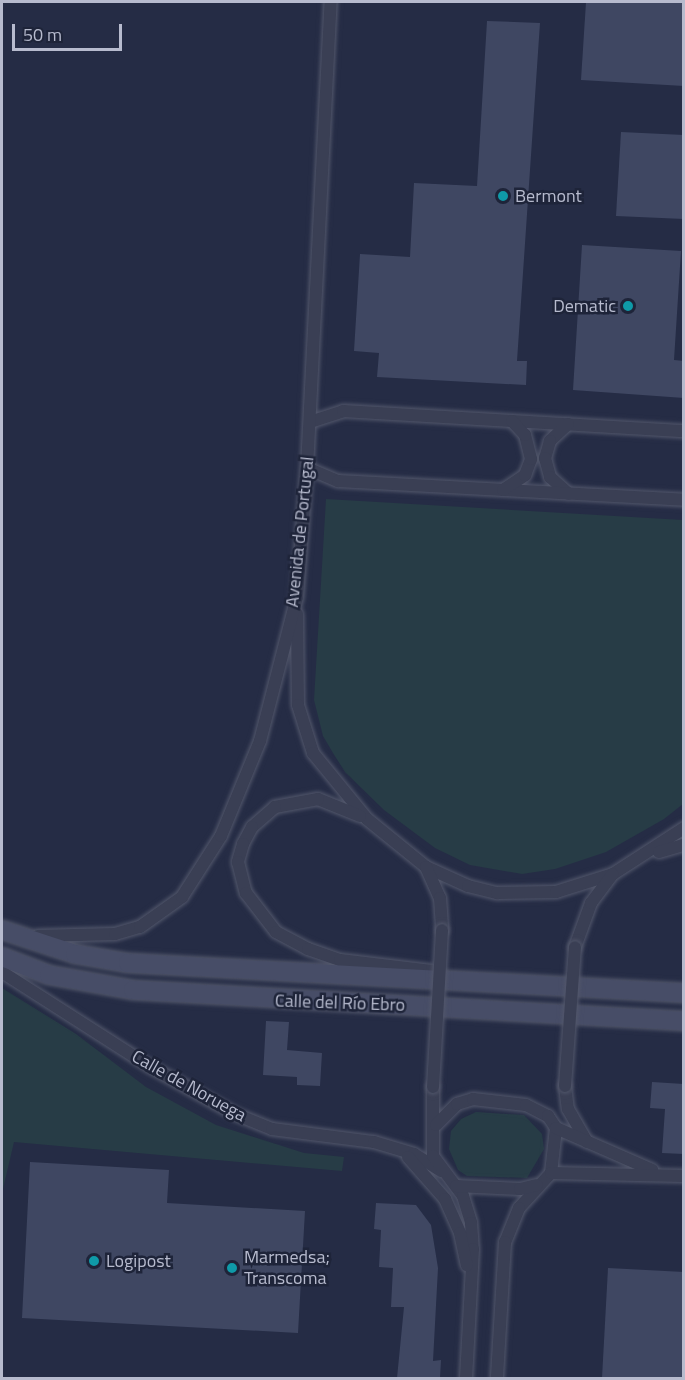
<!DOCTYPE html>
<html>
<head>
<meta charset="utf-8">
<style>
  body { margin:0 }
  #map { position:relative; width:685px; height:1380px; overflow:hidden; background:#252c45; font-family:"Titillium Web",sans-serif }
  div>[style] { position:absolute }
  .green>* { inset:0; background:#273c46 }
  .building>* { inset:0; background:#3f4762 }
  .roads { filter:drop-shadow(0 0 2px #52576b) drop-shadow(0 0 2px #52576b) }
  .minor>* { height:12px; margin:-6px; padding:0 6px; transform-origin:6px; border-radius:6px; background:#3a3f54 }
  .secondary>* { height:18px; margin:-9px; padding:0 9px; transform-origin:9px; border-radius:9px; background:#474d67 }
  .bridges { filter:drop-shadow(0 0 2px #52576b) drop-shadow(0 0 2px #52576b) }
  .minor-bridge>* { height:12px; margin:-6px; padding:0 6px; transform-origin:6px; border-radius:6px; background:#3a3f54 }
  .dots>* { width:16px; height:16px; translate:-50% -50%; box-sizing:border-box; border:3px solid #1e2439; border-radius:50% }
  span { translate:-50% -50%; white-space:nowrap; text-align:center; line-height:1.15; -webkit-text-stroke:5px #1e2439; paint-order:stroke }
  .poi-label { font-size:18px; color:#b7bbce }
  .left { translate:0 -50%; text-align:left }
  .right { translate:-100% -50%; text-align:right }
  .street-label { font-size:18px; color:#b7bbce }
  .frame { position:absolute; inset:0; border:3px solid #b7bbce; pointer-events:none }
  .scale { position:absolute; left:12px; top:24px; width:110px; height:27px; box-sizing:border-box; border:3px solid #b7bbce; border-top:0; padding-left:8px; font-size:18px; line-height:21px; white-space:nowrap; color:#b7bbce; -webkit-text-stroke:4px #1e2439; paint-order:stroke }
</style>
</head>
<body>
<div id="map">
  <div class="green">
    <i style="clip-path:polygon(326px 499px,683px 520px,683px 804px,664px 819px,606px 852px,555px 869px,522px 874px,470px 865px,435px 848px,384px 810px,345px 772px,333px 753px,323px 736px,314px 700px)"></i>
    <i style="clip-path:polygon(2px 988px,76px 1034px,146px 1087px,216px 1125px,304px 1153px,344px 1157px,342px 1171px,14px 1142px,2px 1193px)"></i>
    <i style="clip-path:polygon(476px 1112px,524px 1115px,542px 1134px,544px 1149px,527px 1178px,467px 1176px,458px 1170px,449px 1149px,451px 1131px,461px 1119px)"></i>
  </div>
  <div class="building">
    <i style="clip-path:polygon(586px 2px,684px 2px,684px 86px,581px 80px)"></i>
    <i style="clip-path:polygon(487px 21px,540px 23px,517px 361px,527px 361px,526px 385px,377px 377px,379px 353px,354px 351px,360px 254px,410px 257px,414px 183px,477px 186px)"></i>
    <i style="clip-path:polygon(621px 132px,684px 135px,684px 219px,616px 216px)"></i>
    <i style="clip-path:polygon(582px 245px,681px 251px,674px 360px,684px 361px,684px 398px,573px 390px)"></i>
    <i style="clip-path:polygon(266px 1021px,289px 1022px,287px 1050px,322px 1053px,320px 1086px,297px 1085px,297px 1077px,263px 1075px)"></i>
    <i style="clip-path:polygon(652px 1082px,684px 1084px,684px 1154px,662px 1153px,665px 1109px,650px 1108px)"></i>
    <i style="clip-path:polygon(30px 1162px,169px 1170px,167px 1203px,305px 1211px,298px 1333px,22px 1318px)"></i>
    <i style="clip-path:polygon(376px 1203px,416px 1205px,431px 1225px,438px 1268px,433px 1361px,441px 1360px,440px 1378px,397px 1378px,404px 1307px,391px 1307px,393px 1268px,379px 1267px,381px 1230px,374px 1229px)"></i>
    <i style="clip-path:polygon(608px 1268px,684px 1272px,684px 1378px,602px 1378px)"></i>
  </div>
  <div class="roads">
    <div class="minor">
      <i style="left:310px;top:422px;width:35px;rotate:-18deg"></i>
      <i style="left:343px;top:411px;width:342px;rotate:3.4deg"></i>
      <i style="left:568px;top:424px;width:25px;rotate:137deg"></i>
      <i style="left:550px;top:441px;width:18px;rotate:106deg"></i>
      <i style="left:545px;top:458px;width:20px;rotate:75deg"></i>
      <i style="left:550px;top:477px;width:25px;rotate:42deg"></i>
      <i style="left:307px;top:468px;width:34px;rotate:23deg"></i>
      <i style="left:338px;top:481px;width:347px;rotate:3.1deg"></i>
      <i style="left:503px;top:490px;width:27px;rotate:-34deg"></i>
      <i style="left:525px;top:475px;width:17px;rotate:-69deg"></i>
      <i style="left:531px;top:459px;width:25px;rotate:-104deg"></i>
      <i style="left:525px;top:435px;width:19px;rotate:-133deg"></i>
      <i style="left:297px;top:614px;width:91px;rotate:89.4deg"></i>
      <i style="left:298px;top:705px;width:50px;rotate:72.6deg"></i>
      <i style="left:313px;top:753px;width:85px;rotate:50.7deg"></i>
      <i style="left:367px;top:819px;width:76px;rotate:39.1deg"></i>
      <i style="left:426px;top:867px;width:46px;rotate:24.3deg"></i>
      <i style="left:468px;top:886px;width:30px;rotate:14deg"></i>
      <i style="left:497px;top:893px;width:59px;rotate:-1deg"></i>
      <i style="left:556px;top:892px;width:60px;rotate:-17.5deg"></i>
      <i style="left:613px;top:874px;width:85px;rotate:-32.9deg"></i>
      <i style="left:360px;top:816px;width:45px;rotate:-158deg"></i>
      <i style="left:318px;top:799px;width:44px;rotate:169.5deg"></i>
      <i style="left:275px;top:807px;width:30px;rotate:139deg"></i>
      <i style="left:252px;top:827px;width:19px;rotate:118deg"></i>
      <i style="left:243px;top:844px;width:19px;rotate:106deg"></i>
      <i style="left:238px;top:862px;width:32px;rotate:76deg"></i>
      <i style="left:246px;top:893px;width:49px;rotate:52.4deg"></i>
      <i style="left:276px;top:932px;width:36px;rotate:28deg"></i>
      <i style="left:308px;top:949px;width:34px;rotate:19deg"></i>
      <i style="left:340px;top:960px;width:92px;rotate:6.9deg"></i>
      <i style="left:659px;top:852px;width:26px;rotate:-16deg"></i>
      <i style="left:426px;top:867px;width:34px;rotate:66deg"></i>
      <i style="left:440px;top:898px;width:32px;rotate:86deg"></i>
      <i style="left:38px;top:936px;width:77px;rotate:-1.5deg"></i>
      <i style="left:115px;top:934px;width:26px;rotate:-16deg"></i>
      <i style="left:140px;top:927px;width:52px;rotate:-35.5deg"></i>
      <i style="left:182px;top:897px;width:72px;rotate:-57.4deg"></i>
      <i style="left:221px;top:836px;width:103px;rotate:-67.7deg"></i>
      <i style="left:260px;top:741px;width:149px;rotate:-75.6deg"></i>
      <i style="left:297px;top:597px;width:129px;rotate:-85.6deg"></i>
      <i style="left:307px;top:468px;width:467px;rotate:-87.1deg"></i>
      <i style="left:575px;top:947px;width:47px;rotate:-70deg"></i>
      <i style="left:591px;top:903px;width:36px;rotate:-53deg"></i>
      <i style="left:2px;top:972px;width:174px;rotate:32.6deg"></i>
      <i style="left:149px;top:1066px;width:98px;rotate:29.2deg"></i>
      <i style="left:235px;top:1114px;width:40px;rotate:22deg"></i>
      <i style="left:272px;top:1129px;width:103px;rotate:7.3deg"></i>
      <i style="left:374px;top:1142px;width:42px;rotate:16.7deg"></i>
      <i style="left:414px;top:1154px;width:32px;rotate:32deg"></i>
      <i style="left:565px;top:1086px;width:23px;rotate:83deg"></i>
      <i style="left:568px;top:1109px;width:38px;rotate:60deg"></i>
      <i style="left:433px;top:1087px;width:69px;rotate:90deg"></i>
      <i style="left:433px;top:1156px;width:50px;rotate:53.1deg"></i>
      <i style="left:463px;top:1196px;width:28px;rotate:73deg"></i>
      <i style="left:471px;top:1223px;width:26px;rotate:86deg"></i>
      <i style="left:473px;top:1249px;width:129px;rotate:93.1deg"></i>
      <i style="left:436px;top:1125px;width:30px;rotate:-45deg"></i>
      <i style="left:457px;top:1104px;width:17px;rotate:-17deg"></i>
      <i style="left:473px;top:1099px;width:53px;rotate:6.5deg"></i>
      <i style="left:526px;top:1105px;width:25px;rotate:27deg"></i>
      <i style="left:548px;top:1116px;width:14px;rotate:56deg"></i>
      <i style="left:556px;top:1128px;width:45px;rotate:96.3deg"></i>
      <i style="left:551px;top:1173px;width:47px;rotate:132.4deg"></i>
      <i style="left:519px;top:1208px;width:37px;rotate:112deg"></i>
      <i style="left:505px;top:1242px;width:136px;rotate:93.4deg"></i>
      <i style="left:556px;top:1128px;width:105px;rotate:23.6deg"></i>
      <i style="left:408px;top:1157px;width:56px;rotate:48.6deg"></i>
      <i style="left:445px;top:1199px;width:37px;rotate:66deg"></i>
      <i style="left:460px;top:1233px;width:33px;rotate:78deg"></i>
      <i style="left:551px;top:1173px;width:133px;rotate:1.3deg"></i>
      <i style="left:456px;top:1186px;width:64px;rotate:2.7deg"></i>
      <i style="left:520px;top:1189px;width:17px;rotate:-13deg"></i>
    </div>
    <div class="secondary">
      <i style="left:2px;top:930px;width:77px;rotate:18.2deg"></i>
      <i style="left:75px;top:954px;width:54px;rotate:9.6deg"></i>
      <i style="left:128px;top:963px;width:557px;rotate:3.09deg"></i>
      <i style="left:2px;top:957px;width:50px;rotate:21deg"></i>
      <i style="left:49px;top:975px;width:85px;rotate:10.1deg"></i>
      <i style="left:133px;top:990px;width:552px;rotate:3.22deg"></i>
    </div>
  </div>
  <div class="bridges">
    <div class="minor-bridge">
      <i style="left:565px;top:1086px;width:139px;rotate:-85.9deg"></i>
      <i style="left:433px;top:1087px;width:157px;rotate:-86.7deg"></i>
    </div>
  </div>
  <div class="dots">
    <i style="left:503px;top:196px;background:#0f9aa8"></i>
    <i style="left:628px;top:306px;background:#0f9aa8"></i>
    <i style="left:94px;top:1261px;background:#0f9aa8"></i>
    <i style="left:232px;top:1268px;background:#0f9aa8"></i>
  </div>
  <div class="poi-label">
    <span class="left" style="left:515px;top:196px">Bermont</span>
    <span class="right" style="left:616px;top:306px">Dematic</span>
    <span class="left" style="left:244px;top:1268px">Marmedsa;<br>Transcoma</span>
    <span class="left" style="left:106px;top:1261px">Logipost</span>
  </div>
  <div class="street-label">
    <span style="left:300px;top:532px;rotate:-84deg">Avenida de Portugal</span>
    <span style="left:340px;top:1003px;rotate:2deg">Calle del Río Ebro</span>
    <span style="left:189px;top:1086px;rotate:29deg">Calle de Noruega</span>
  </div>
  <div class="frame"></div>
  <div class="scale">50 m</div>
</div>
</body>
</html>
